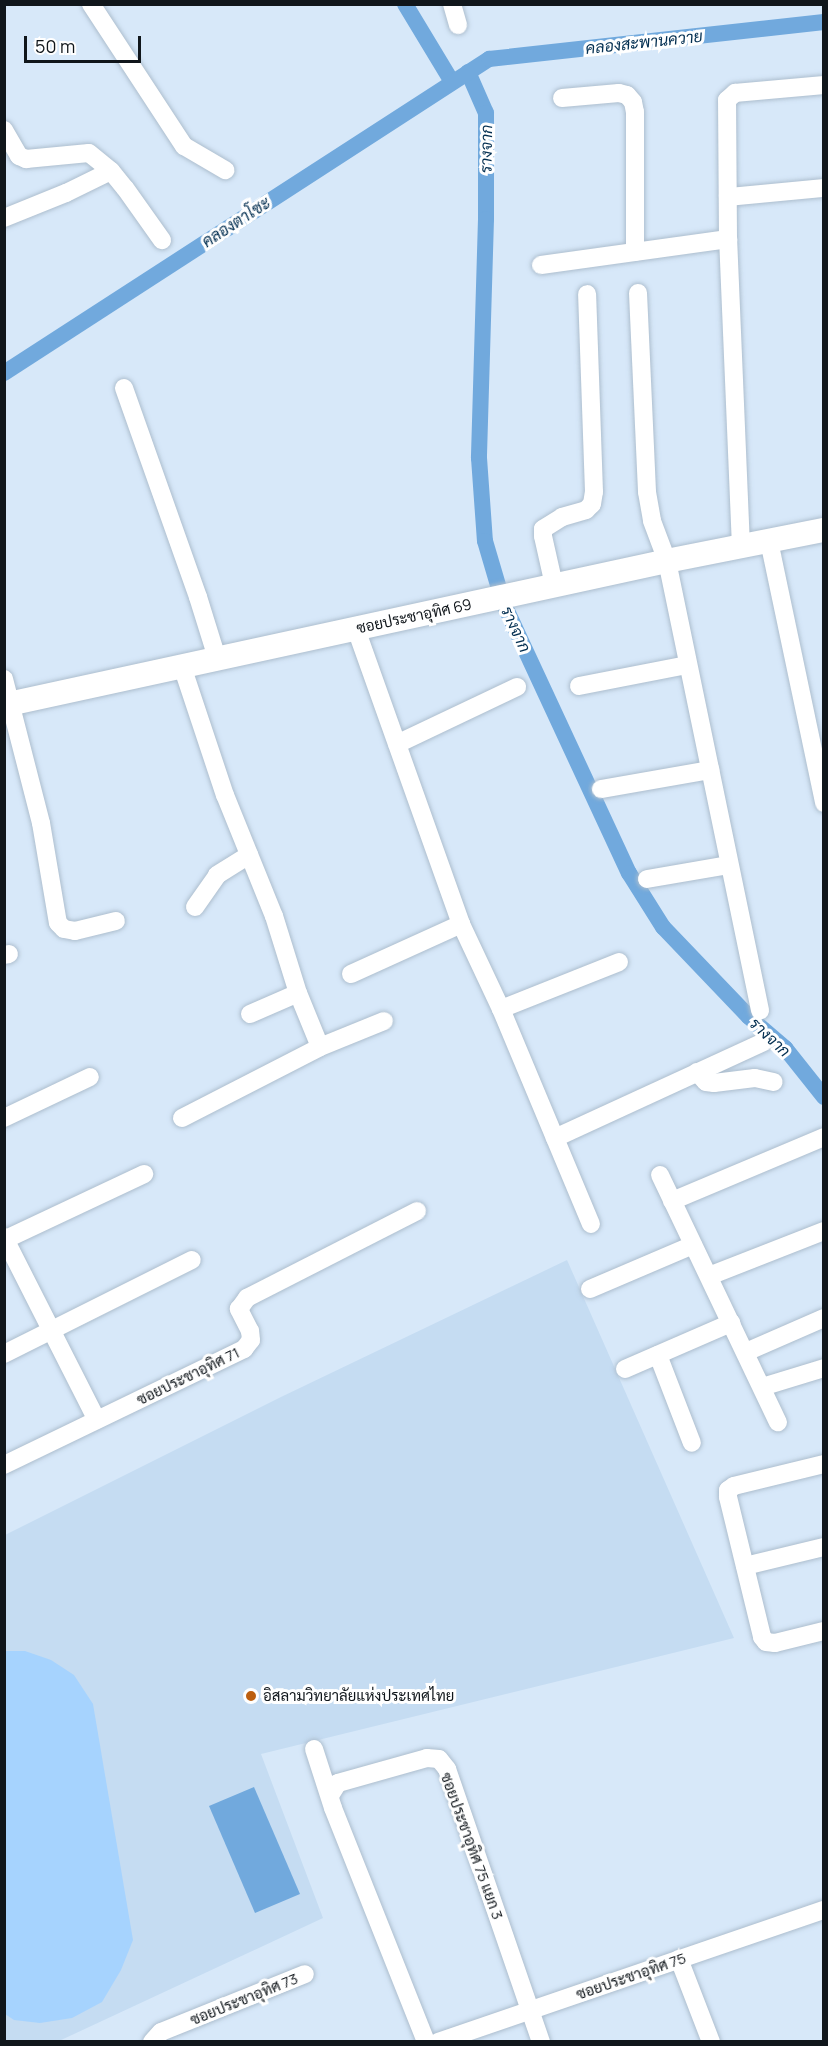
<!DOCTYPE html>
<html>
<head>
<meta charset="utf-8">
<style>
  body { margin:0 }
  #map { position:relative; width:828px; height:2046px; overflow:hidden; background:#d7e8f9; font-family:Manrope,Sarabun,sans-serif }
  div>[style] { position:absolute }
  .built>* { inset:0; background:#c5dcf2 }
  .green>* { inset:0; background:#a6d3fe }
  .water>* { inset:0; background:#71a9dd }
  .canal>* { height:16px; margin:-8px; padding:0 8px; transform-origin:8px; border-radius:8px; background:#71a9dd }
  .roads { filter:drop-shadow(0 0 2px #adbece) drop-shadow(0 0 2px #adbece) }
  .minor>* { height:18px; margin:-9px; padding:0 9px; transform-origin:9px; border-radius:9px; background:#fff }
  .tertiary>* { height:24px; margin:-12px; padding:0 12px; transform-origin:12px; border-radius:12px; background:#fff }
  .dots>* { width:16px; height:16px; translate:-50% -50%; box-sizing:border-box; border:3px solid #fff; border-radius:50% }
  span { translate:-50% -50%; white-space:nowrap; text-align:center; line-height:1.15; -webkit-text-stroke:6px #fff; paint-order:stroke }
  .street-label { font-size:15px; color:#10161b }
  .poi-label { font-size:15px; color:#10161b }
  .left { translate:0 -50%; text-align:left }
  .water-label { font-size:16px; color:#022e50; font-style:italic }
  .frame { position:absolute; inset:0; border:6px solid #10161b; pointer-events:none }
  .scale { position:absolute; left:24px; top:36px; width:117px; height:27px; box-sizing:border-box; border:3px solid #10161b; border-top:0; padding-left:8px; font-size:18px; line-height:21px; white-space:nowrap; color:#10161b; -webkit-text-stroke:4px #fff; paint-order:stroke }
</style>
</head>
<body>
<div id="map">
  <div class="built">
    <i style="clip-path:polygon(567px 1260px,734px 1638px,261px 1754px,323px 1918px,59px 2041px,5px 2042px,5px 1535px,281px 1397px)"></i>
  </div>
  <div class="green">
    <i style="clip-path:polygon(5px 1651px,25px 1651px,51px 1660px,74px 1675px,93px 1704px,133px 1940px,121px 1970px,102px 2002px,72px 2018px,40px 2023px,14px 2020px,5px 2014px)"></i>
  </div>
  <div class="water">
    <i style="clip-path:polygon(254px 1787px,300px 1894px,255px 1913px,209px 1806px)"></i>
  </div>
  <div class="canal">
    <i style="left:405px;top:4px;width:91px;rotate:58.9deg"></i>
    <i style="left:468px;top:72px;width:45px;rotate:66.3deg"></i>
    <i style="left:486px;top:113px;width:106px;rotate:90deg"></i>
    <i style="left:486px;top:219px;width:239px;rotate:91.7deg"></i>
    <i style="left:479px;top:458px;width:83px;rotate:85.9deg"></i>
    <i style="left:485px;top:541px;width:64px;rotate:73.6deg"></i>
    <i style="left:503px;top:602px;width:299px;rotate:65.1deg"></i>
    <i style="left:629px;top:873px;width:64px;rotate:57.8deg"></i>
    <i style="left:663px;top:927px;width:124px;rotate:46.3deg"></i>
    <i style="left:749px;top:1017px;width:48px;rotate:40.7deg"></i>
    <i style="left:785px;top:1048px;width:63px;rotate:51.5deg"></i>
    <i style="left:4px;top:373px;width:578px;rotate:-32.92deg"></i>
    <i style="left:489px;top:59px;width:337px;rotate:-6.3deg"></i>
  </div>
  <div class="roads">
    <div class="minor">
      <i style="left:91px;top:4px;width:170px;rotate:56.8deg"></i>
      <i style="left:184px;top:146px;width:48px;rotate:30.3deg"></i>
      <i style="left:452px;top:4px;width:22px;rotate:74deg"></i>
      <i style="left:562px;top:98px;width:57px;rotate:-5deg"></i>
      <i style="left:619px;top:93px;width:8px;rotate:14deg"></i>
      <i style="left:627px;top:95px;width:9px;rotate:49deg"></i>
      <i style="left:633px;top:102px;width:10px;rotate:79deg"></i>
      <i style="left:635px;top:112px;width:140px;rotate:90deg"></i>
      <i style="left:4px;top:130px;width:30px;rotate:60deg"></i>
      <i style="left:19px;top:156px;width:8px;rotate:23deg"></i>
      <i style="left:26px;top:159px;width:63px;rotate:-5.4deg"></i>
      <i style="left:89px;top:153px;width:28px;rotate:39deg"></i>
      <i style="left:111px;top:171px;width:22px;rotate:51deg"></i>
      <i style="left:125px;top:188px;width:64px;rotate:54.6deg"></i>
      <i style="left:728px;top:197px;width:96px;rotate:-5.4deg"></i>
      <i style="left:4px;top:218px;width:67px;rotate:-22deg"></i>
      <i style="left:66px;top:193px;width:50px;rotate:-26.1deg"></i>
      <i style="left:541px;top:265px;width:189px;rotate:-7.9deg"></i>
      <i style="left:638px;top:293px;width:199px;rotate:87.4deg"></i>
      <i style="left:647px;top:492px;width:29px;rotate:80deg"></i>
      <i style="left:652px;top:521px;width:43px;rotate:69.4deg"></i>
      <i style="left:667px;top:561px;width:459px;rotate:78.3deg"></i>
      <i style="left:124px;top:388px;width:222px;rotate:70.5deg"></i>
      <i style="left:198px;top:597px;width:64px;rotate:72.7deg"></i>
      <i style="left:769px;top:541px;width:268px;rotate:78.1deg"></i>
      <i style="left:741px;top:547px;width:308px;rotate:-92.4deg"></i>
      <i style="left:728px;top:239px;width:139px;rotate:-90.4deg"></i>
      <i style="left:727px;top:100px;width:11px;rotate:-41deg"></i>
      <i style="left:735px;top:93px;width:89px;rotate:-5.1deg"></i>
      <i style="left:554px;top:585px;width:50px;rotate:-102.7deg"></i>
      <i style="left:543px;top:536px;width:7px;rotate:-90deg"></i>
      <i style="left:543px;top:529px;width:22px;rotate:-32deg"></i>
      <i style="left:562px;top:517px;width:25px;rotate:-16deg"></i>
      <i style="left:586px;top:510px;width:8px;rotate:-45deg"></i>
      <i style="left:592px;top:504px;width:12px;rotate:-81deg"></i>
      <i style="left:594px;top:492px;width:198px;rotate:-92deg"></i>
      <i style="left:356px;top:629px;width:313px;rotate:70.4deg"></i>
      <i style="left:461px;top:924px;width:94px;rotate:64.8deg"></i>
      <i style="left:501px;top:1009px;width:233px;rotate:67.3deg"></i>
      <i style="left:182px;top:666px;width:136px;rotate:71.6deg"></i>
      <i style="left:225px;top:795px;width:131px;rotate:68deg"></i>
      <i style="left:274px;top:916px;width:81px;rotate:72.7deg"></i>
      <i style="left:298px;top:993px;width:58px;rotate:67.8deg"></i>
      <i style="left:4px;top:679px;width:149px;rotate:75.6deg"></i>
      <i style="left:41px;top:823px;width:101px;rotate:80.4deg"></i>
      <i style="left:58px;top:923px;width:8px;rotate:45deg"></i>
      <i style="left:64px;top:929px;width:11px;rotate:10deg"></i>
      <i style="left:75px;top:931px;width:42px;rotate:-13.7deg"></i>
      <i style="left:579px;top:686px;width:110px;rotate:-11deg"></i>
      <i style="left:397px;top:744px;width:133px;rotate:-25.4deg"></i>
      <i style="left:601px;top:789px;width:111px;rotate:-9.9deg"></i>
      <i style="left:647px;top:879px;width:82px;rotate:-9.8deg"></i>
      <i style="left:195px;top:907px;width:39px;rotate:-55deg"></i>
      <i style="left:217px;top:875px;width:38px;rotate:-32deg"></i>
      <i style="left:4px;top:955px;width:5px;rotate:-11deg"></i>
      <i style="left:351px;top:974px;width:121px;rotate:-24.4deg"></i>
      <i style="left:501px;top:1009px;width:127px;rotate:-21.7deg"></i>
      <i style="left:250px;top:1014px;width:52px;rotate:-23.6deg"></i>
      <i style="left:697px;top:1072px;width:13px;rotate:48deg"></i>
      <i style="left:706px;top:1082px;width:8px;rotate:7deg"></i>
      <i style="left:714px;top:1083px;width:41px;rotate:-7deg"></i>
      <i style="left:755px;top:1078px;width:19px;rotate:12deg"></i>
      <i style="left:4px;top:1118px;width:95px;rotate:-25.5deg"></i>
      <i style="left:182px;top:1118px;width:155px;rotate:-27.2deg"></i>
      <i style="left:320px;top:1047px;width:69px;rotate:-22.1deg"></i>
      <i style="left:555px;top:1138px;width:230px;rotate:-24.7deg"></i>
      <i style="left:660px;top:1175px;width:274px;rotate:64.5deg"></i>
      <i style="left:672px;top:1201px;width:165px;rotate:-22.8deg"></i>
      <i style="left:4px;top:1237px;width:205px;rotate:63.1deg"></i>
      <i style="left:4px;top:1240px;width:155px;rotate:-25.2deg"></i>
      <i style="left:709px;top:1276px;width:123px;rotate:-21.4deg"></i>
      <i style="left:590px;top:1289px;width:112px;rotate:-23.1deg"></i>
      <i style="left:746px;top:1352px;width:85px;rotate:-23.6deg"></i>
      <i style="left:4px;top:1354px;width:210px;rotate:-26.6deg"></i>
      <i style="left:658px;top:1355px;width:94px;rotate:68.9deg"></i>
      <i style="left:625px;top:1369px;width:116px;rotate:-23.5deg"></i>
      <i style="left:762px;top:1387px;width:65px;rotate:-17deg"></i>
      <i style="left:824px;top:1464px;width:93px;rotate:166.3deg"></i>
      <i style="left:734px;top:1486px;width:7px;rotate:146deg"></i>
      <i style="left:728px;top:1490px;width:7px;rotate:90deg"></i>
      <i style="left:728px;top:1497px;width:144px;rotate:76.3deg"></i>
      <i style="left:762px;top:1637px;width:6px;rotate:51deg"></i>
      <i style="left:766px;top:1642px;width:9px;rotate:6deg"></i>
      <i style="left:775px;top:1643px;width:50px;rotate:-13.8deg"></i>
      <i style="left:4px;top:1465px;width:267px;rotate:-25.8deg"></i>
      <i style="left:244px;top:1349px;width:11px;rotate:-52deg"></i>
      <i style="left:251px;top:1340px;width:9px;rotate:-96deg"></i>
      <i style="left:250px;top:1331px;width:25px;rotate:-117deg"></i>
      <i style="left:239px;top:1309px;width:14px;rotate:-54deg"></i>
      <i style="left:247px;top:1298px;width:191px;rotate:-27.1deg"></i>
      <i style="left:745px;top:1566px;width:81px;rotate:-13.5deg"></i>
      <i style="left:314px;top:1749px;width:62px;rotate:72.1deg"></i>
      <i style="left:333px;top:1808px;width:252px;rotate:68.3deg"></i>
      <i style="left:331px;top:1794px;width:13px;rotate:-58deg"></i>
      <i style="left:338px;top:1783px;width:92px;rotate:-15.7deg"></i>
      <i style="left:427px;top:1758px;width:12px;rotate:5deg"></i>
      <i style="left:439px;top:1759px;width:13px;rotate:51deg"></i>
      <i style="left:447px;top:1769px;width:289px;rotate:71deg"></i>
      <i style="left:679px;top:1959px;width:89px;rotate:68.9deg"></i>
      <i style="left:152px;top:2042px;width:13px;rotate:-48deg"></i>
      <i style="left:161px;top:2032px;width:155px;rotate:-21.9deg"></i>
      <i style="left:438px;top:2042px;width:408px;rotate:-18.9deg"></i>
    </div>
    <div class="tertiary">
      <i style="left:4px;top:705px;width:678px;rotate:-12.25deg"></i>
      <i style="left:667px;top:561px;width:160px;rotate:-11.2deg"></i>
    </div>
  </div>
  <div class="dots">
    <i style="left:251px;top:1696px;background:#bc5f10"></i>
  </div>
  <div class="street-label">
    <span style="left:414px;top:616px;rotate:-12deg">ซอยประชาอุทิศ 69</span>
    <span style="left:188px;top:1376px;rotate:-26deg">ซอยประชาอุทิศ 71</span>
    <span style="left:472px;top:1846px;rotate:70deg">ซอยประชาอุทิศ 75 แยก 3</span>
    <span style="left:631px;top:1976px;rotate:-19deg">ซอยประชาอุทิศ 75</span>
    <span style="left:244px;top:1999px;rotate:-22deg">ซอยประชาอุทิศ 73</span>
  </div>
  <div class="poi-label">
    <span class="left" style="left:263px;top:1696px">อิสลามวิทยาลัยแห่งประเทศไทย</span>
  </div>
  <div class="water-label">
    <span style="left:644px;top:42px;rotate:-6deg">คลองสะพานควาย</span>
    <span style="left:486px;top:149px;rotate:-89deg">รางจาก</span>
    <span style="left:236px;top:222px;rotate:-33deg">คลองตาโซะ</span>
    <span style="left:516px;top:629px;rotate:65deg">รางจาก</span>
    <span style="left:770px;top:1037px;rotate:43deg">รางจาก</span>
  </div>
  <div class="frame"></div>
  <div class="scale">50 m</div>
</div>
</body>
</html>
